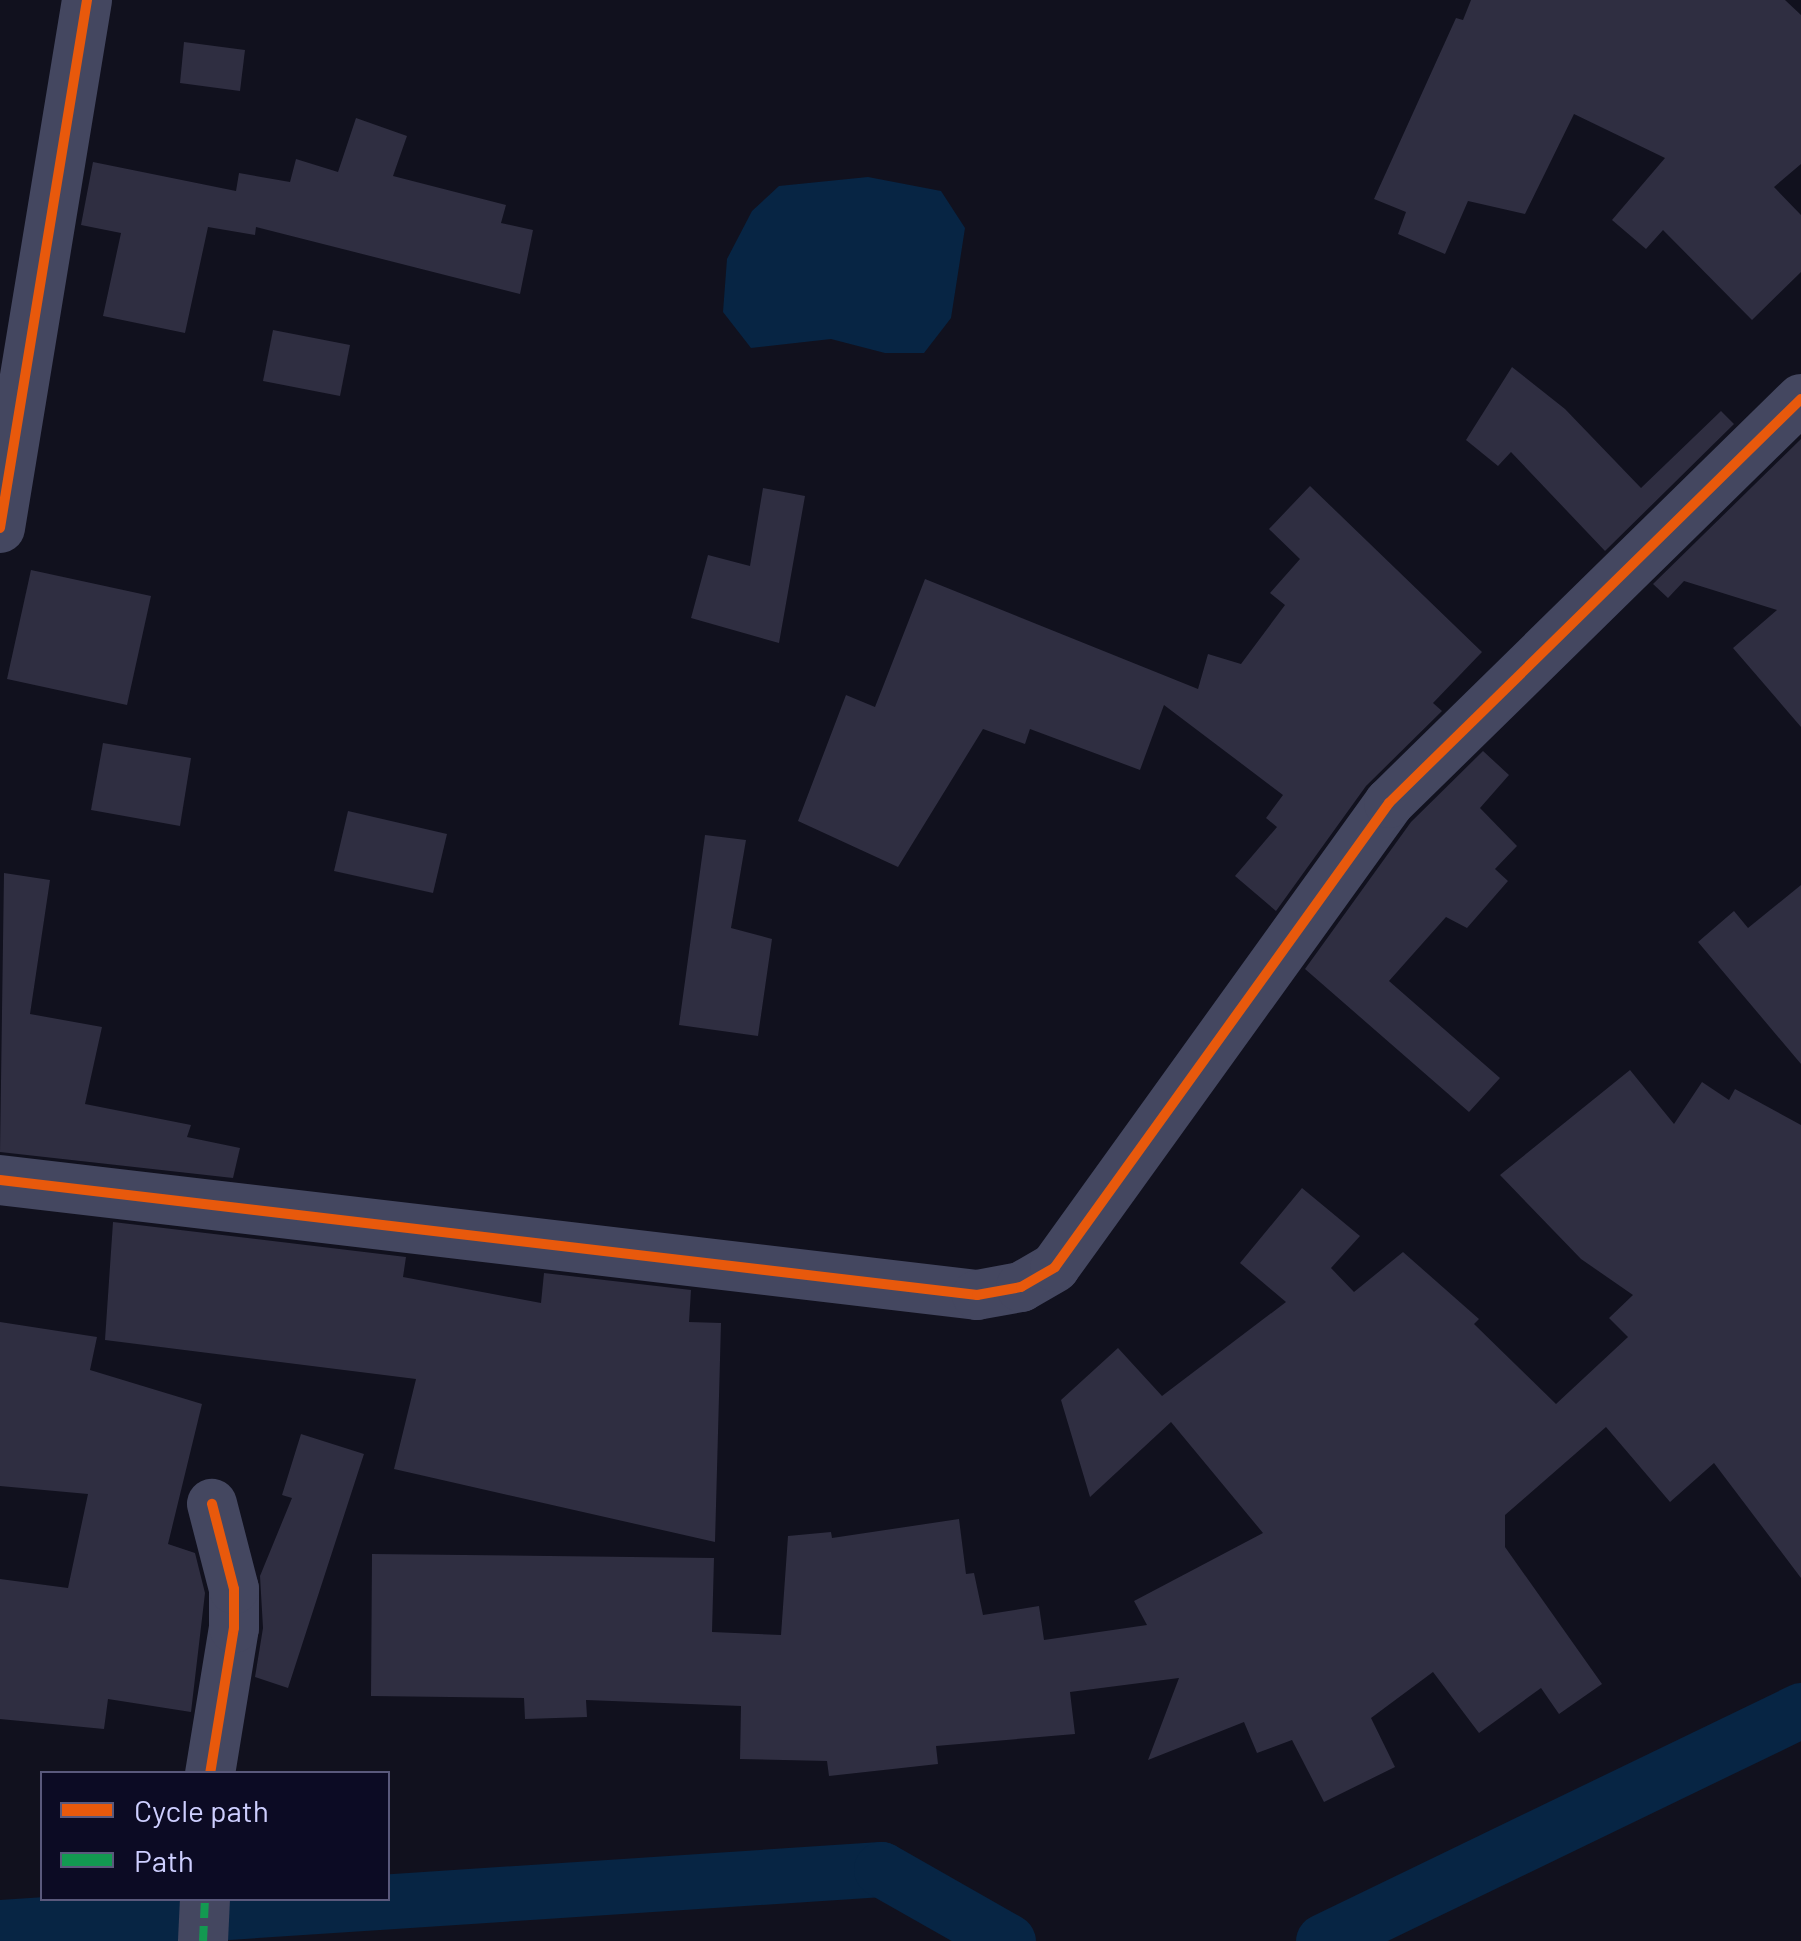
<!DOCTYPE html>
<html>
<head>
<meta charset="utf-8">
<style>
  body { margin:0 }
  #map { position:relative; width:1801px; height:1941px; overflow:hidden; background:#11111e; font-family:Barlow,sans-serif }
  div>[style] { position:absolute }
  .water>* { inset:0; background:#072544 }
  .canal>* { height:55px; margin:-27.5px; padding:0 27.5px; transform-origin:27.5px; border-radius:27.5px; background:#072544 }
  .building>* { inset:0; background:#2f2e41 }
  .minor>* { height:50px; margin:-25px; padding:0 25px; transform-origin:25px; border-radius:25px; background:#444760 }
  .quiet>* { height:8px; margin-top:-4px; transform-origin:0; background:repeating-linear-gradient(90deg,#139951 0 15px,transparent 0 23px) }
  .cycleway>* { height:10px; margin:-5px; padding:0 5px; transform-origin:5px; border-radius:5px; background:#e8590c }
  span { translate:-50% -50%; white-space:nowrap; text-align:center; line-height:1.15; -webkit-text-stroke:8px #0c0b24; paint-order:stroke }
  .legend { position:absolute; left:40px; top:1771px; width:350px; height:130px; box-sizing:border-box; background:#0c0b24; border:2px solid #5a597c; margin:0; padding:12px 18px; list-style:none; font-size:30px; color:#cecfff }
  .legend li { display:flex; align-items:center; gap:20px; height:50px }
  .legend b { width:50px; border:2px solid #5a597c }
</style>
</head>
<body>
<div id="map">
  <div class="water">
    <i style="clip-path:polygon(868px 177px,941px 191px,965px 228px,951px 318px,924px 353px,885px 353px,831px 339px,751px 348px,723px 312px,727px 259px,752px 211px,779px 186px)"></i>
  </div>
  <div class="canal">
    <i style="left:0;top:1927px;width:883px;rotate:-3.77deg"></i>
    <i style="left:881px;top:1869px;width:146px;rotate:29.6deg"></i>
    <i style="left:1323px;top:1941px;width:531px;rotate:-25.79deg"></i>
  </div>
  <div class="building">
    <i style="clip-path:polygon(1471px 0,1785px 0,1801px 15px,1801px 164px,1774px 187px,1801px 215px,1801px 272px,1752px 320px,1663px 230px,1646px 249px,1612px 220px,1665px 158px,1574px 114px,1525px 214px,1468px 201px,1445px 254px,1398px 234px,1406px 212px,1374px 199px,1456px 18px,1463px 20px)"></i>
    <i style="clip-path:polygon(184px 42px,245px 50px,240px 91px,180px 83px)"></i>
    <i style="clip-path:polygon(356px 118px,407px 136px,393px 176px,506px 205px,501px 223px,533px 230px,520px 294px,256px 227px,255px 235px,208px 227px,185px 333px,103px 316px,121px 233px,81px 225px,93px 162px,236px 191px,239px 173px,290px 182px,296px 159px,338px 172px)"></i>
    <i style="clip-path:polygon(273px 330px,350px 345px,340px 396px,263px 381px)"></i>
    <i style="clip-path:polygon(1512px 367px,1565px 409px,1641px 488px,1721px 411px,1734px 424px,1605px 551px,1511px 452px,1498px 466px,1466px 440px)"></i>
    <i style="clip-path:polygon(1801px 439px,1801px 727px,1733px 648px,1777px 610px,1684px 581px,1668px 598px,1653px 584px)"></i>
    <i style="clip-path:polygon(1310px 486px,1482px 652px,1433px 703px,1442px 711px,1366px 786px,1276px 911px,1235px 876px,1277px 827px,1266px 818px,1283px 795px,1164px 705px,1140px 770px,1030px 729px,1025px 744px,983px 729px,898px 867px,798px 821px,846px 695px,875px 707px,925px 579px,1198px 689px,1208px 654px,1241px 664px,1285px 605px,1270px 593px,1300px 559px,1269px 529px)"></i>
    <i style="clip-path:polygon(763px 488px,805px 496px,779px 643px,691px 618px,708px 555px,750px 566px)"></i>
    <i style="clip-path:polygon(31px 570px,151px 596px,127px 705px,7px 679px)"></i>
    <i style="clip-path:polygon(103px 743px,191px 758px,180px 826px,91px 810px)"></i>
    <i style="clip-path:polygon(1483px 751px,1509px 775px,1480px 808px,1517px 846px,1495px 869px,1508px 881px,1467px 928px,1446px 917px,1389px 981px,1500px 1078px,1469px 1112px,1305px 969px,1411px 822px)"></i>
    <i style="clip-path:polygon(348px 811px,447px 834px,433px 893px,334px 871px)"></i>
    <i style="clip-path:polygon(705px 835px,746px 840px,731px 928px,772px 939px,758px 1036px,679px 1025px)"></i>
    <i style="clip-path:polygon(4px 873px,50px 880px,30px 1014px,102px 1027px,85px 1104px,191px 1125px,187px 1137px,240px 1148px,233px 1178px,0 1152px)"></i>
    <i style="clip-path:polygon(1801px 885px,1801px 1064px,1698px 942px,1734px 911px,1748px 928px)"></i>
    <i style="clip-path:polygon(1630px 1070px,1674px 1124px,1702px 1082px,1729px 1100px,1735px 1089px,1801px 1125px,1801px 1578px,1714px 1463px,1670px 1502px,1606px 1427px,1505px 1515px,1505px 1547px,1602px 1684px,1559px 1714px,1541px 1688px,1479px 1733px,1433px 1672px,1371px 1718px,1395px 1767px,1324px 1802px,1292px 1740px,1257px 1753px,1244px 1722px,1148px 1760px,1179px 1678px,1070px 1692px,1075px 1734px,936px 1746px,938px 1764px,829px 1776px,827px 1761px,740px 1759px,741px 1706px,586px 1700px,587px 1717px,525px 1719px,524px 1698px,371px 1696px,372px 1554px,714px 1558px,712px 1632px,781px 1635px,788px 1536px,831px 1532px,832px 1538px,959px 1519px,966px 1574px,974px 1573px,983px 1615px,1039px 1606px,1044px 1640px,1147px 1625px,1134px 1601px,1263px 1533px,1171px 1422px,1090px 1497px,1061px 1400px,1118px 1348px,1162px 1396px,1286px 1302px,1240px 1263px,1302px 1188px,1360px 1236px,1331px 1268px,1354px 1292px,1403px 1252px,1479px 1319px,1474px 1324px,1556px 1404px,1628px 1337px,1609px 1318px,1633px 1295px,1581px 1259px,1500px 1175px)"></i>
    <i style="clip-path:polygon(113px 1222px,406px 1257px,403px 1277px,541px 1303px,544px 1273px,691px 1290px,689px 1322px,721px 1323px,715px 1542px,394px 1469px,416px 1379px,105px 1340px)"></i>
    <i style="clip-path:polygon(0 1322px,97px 1337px,90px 1370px,202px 1404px,168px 1544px,195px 1553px,205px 1593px,191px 1712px,108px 1699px,104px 1729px,0 1719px,0 1579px,68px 1588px,88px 1494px,0 1486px)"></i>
    <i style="clip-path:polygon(301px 1434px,364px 1454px,288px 1688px,255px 1677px,263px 1628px,260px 1576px,292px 1498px,282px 1495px)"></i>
  </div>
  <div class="minor">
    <i style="left:0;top:528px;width:535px;rotate:-80.64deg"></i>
    <i style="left:0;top:1180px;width:984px;rotate:6.71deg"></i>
    <i style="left:977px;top:1295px;width:45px;rotate:-10.3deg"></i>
    <i style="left:1021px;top:1287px;width:39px;rotate:-30deg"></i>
    <i style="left:1055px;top:1267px;width:572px;rotate:-54.25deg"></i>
    <i style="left:1389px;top:803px;width:577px;rotate:-44.44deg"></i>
    <i style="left:210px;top:1774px;width:148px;rotate:-80.7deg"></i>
    <i style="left:234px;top:1628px;width:39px;rotate:-90deg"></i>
    <i style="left:234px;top:1589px;width:88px;rotate:-104.5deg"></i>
    <i style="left:203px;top:1941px;width:43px;rotate:-87.3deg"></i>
  </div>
  <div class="quiet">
    <i style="left:203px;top:1941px;width:43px;rotate:-87.3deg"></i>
  </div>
  <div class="cycleway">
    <i style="left:0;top:528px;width:535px;rotate:-80.64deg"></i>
    <i style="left:0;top:1180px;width:984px;rotate:6.71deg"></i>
    <i style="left:977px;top:1295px;width:45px;rotate:-10.3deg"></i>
    <i style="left:1021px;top:1287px;width:39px;rotate:-30deg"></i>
    <i style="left:1055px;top:1267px;width:572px;rotate:-54.25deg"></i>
    <i style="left:1389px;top:803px;width:577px;rotate:-44.44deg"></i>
    <i style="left:210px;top:1774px;width:148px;rotate:-80.7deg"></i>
    <i style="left:234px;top:1628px;width:39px;rotate:-90deg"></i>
    <i style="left:234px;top:1589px;width:88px;rotate:-104.5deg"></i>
  </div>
  <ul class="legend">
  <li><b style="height:12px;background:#e8590c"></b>Cycle path</li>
  <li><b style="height:12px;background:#139951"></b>Path</li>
  </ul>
</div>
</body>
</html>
